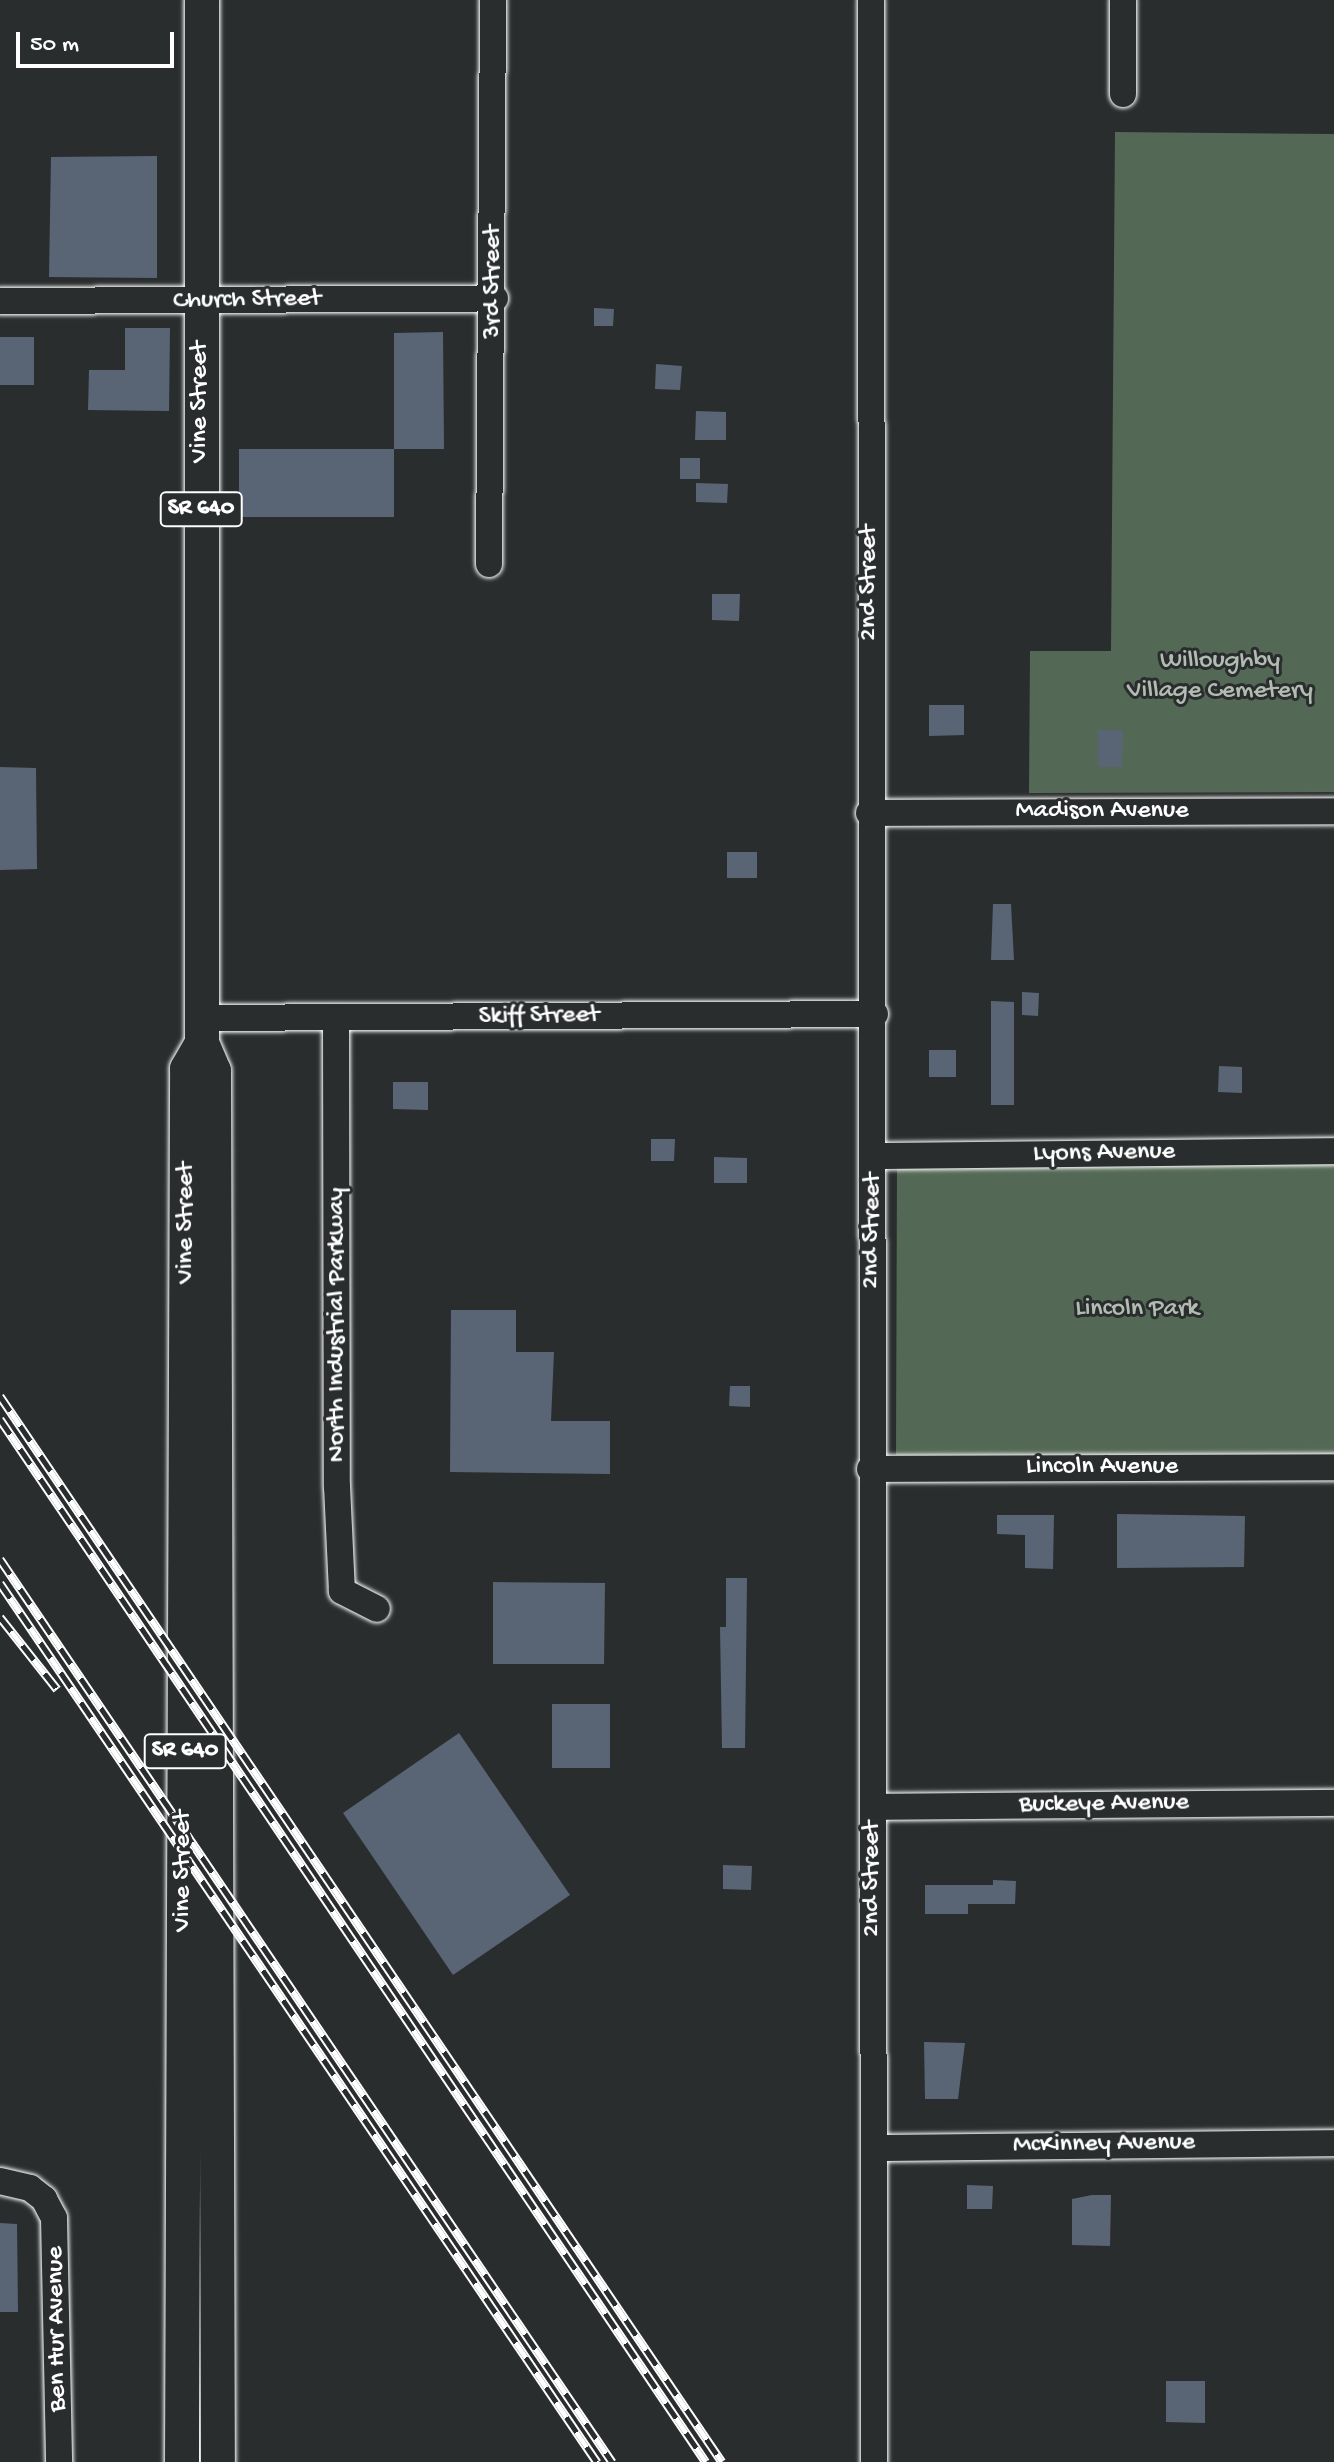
<!DOCTYPE html>
<html>
<head>
<meta charset="utf-8">
<style>
  body { margin:0 }
  #map { position:relative; width:1334px; height:2462px; overflow:hidden; background:#2a2d2e; font-family:"Gochi Hand",sans-serif }
  div>[style] { position:absolute }
  .green>* { inset:0; background:#546955 }
  .building>* { inset:0; background:#596575 }
  .roads { filter:drop-shadow(0 0 2px #fff) drop-shadow(0 0 2px #fff) }
  .minor>* { height:26px; margin:-13px; padding:0 13px; transform-origin:13px; border-radius:13px; background:#2a2d2e }
  .major>* { height:34px; margin:-17px; padding:0 17px; transform-origin:17px; border-radius:17px; background:#2a2d2e }
  .rail>* { height:9px; margin-top:-4.5px; transform-origin:0; background:repeating-linear-gradient(90deg,#2a2d2e 0 18px,#fff 0 36px); box-sizing:border-box; border-block:2px solid #fff }
  span { translate:-50% -50%; white-space:nowrap; text-align:center; line-height:1.15; -webkit-text-stroke:6px #2a2d2e; paint-order:stroke }
  .shield-label span { padding:2px 6px; background:#2a2d2e; border:2px solid; border-radius:6px; -webkit-text-stroke-width:0 }
  .shield-label { font-size:24px; color:#fff; font-weight:700 }
  .street-label { font-size:26px; color:#fff }
  .park-label { font-size:26px; color:#b2bcb2 }
  .scale { position:absolute; left:16px; top:32px; width:158px; height:36px; box-sizing:border-box; border:4px solid #fff; border-top:0; padding-left:10px; font-size:24px; line-height:28px; white-space:nowrap; color:#fff; -webkit-text-stroke:6px #2a2d2e; paint-order:stroke }
</style>
</head>
<body>
<div id="map">
  <div class="green">
    <i style="clip-path:polygon(1115px 132px,1334px 134px,1334px 792px,1029px 793px,1030px 651px,1111px 651px)"></i>
    <i style="clip-path:polygon(1334px 1164px,1334px 1454px,896px 1455px,897px 1168px)"></i>
  </div>
  <div class="building">
    <i style="clip-path:polygon(157px 156px,157px 278px,49px 277px,51px 157px)"></i>
    <i style="clip-path:polygon(594px 308px,614px 309px,613px 326px,594px 326px)"></i>
    <i style="clip-path:polygon(125px 328px,170px 328px,169px 411px,88px 410px,89px 370px,125px 370px)"></i>
    <i style="clip-path:polygon(443px 332px,444px 449px,394px 449px,394px 333px)"></i>
    <i style="clip-path:polygon(0 337px,34px 337px,34px 385px,0 385px)"></i>
    <i style="clip-path:polygon(656px 364px,682px 366px,680px 390px,655px 389px)"></i>
    <i style="clip-path:polygon(696px 411px,726px 412px,726px 440px,695px 440px)"></i>
    <i style="clip-path:polygon(239px 449px,394px 449px,394px 517px,239px 517px)"></i>
    <i style="clip-path:polygon(680px 458px,700px 458px,700px 479px,680px 479px)"></i>
    <i style="clip-path:polygon(696px 483px,728px 484px,727px 503px,696px 502px)"></i>
    <i style="clip-path:polygon(712px 594px,740px 594px,739px 621px,712px 620px)"></i>
    <i style="clip-path:polygon(929px 705px,964px 705px,964px 735px,929px 736px)"></i>
    <i style="clip-path:polygon(1098px 730px,1123px 730px,1122px 767px,1098px 767px)"></i>
    <i style="clip-path:polygon(0 767px,36px 768px,37px 869px,0 870px)"></i>
    <i style="clip-path:polygon(727px 852px,757px 852px,757px 878px,727px 878px)"></i>
    <i style="clip-path:polygon(993px 904px,1011px 904px,1014px 960px,991px 960px)"></i>
    <i style="clip-path:polygon(1022px 992px,1039px 993px,1038px 1016px,1022px 1015px)"></i>
    <i style="clip-path:polygon(991px 1001px,1014px 1002px,1014px 1105px,991px 1105px)"></i>
    <i style="clip-path:polygon(929px 1050px,956px 1050px,956px 1077px,929px 1077px)"></i>
    <i style="clip-path:polygon(1219px 1066px,1242px 1067px,1242px 1093px,1218px 1092px)"></i>
    <i style="clip-path:polygon(393px 1082px,428px 1082px,428px 1110px,393px 1109px)"></i>
    <i style="clip-path:polygon(651px 1139px,675px 1139px,674px 1161px,651px 1161px)"></i>
    <i style="clip-path:polygon(714px 1157px,747px 1158px,747px 1183px,714px 1183px)"></i>
    <i style="clip-path:polygon(451px 1310px,516px 1310px,516px 1352px,554px 1352px,551px 1421px,610px 1421px,610px 1474px,450px 1472px)"></i>
    <i style="clip-path:polygon(730px 1386px,750px 1386px,750px 1407px,729px 1406px)"></i>
    <i style="clip-path:polygon(1117px 1514px,1245px 1516px,1244px 1567px,1117px 1568px)"></i>
    <i style="clip-path:polygon(997px 1515px,1054px 1515px,1053px 1569px,1025px 1568px,1025px 1535px,997px 1534px)"></i>
    <i style="clip-path:polygon(726px 1578px,747px 1578px,745px 1748px,722px 1748px,720px 1627px,726px 1627px)"></i>
    <i style="clip-path:polygon(493px 1582px,605px 1583px,604px 1664px,493px 1664px)"></i>
    <i style="clip-path:polygon(552px 1704px,610px 1704px,610px 1768px,552px 1768px)"></i>
    <i style="clip-path:polygon(459px 1733px,570px 1895px,453px 1975px,343px 1813px)"></i>
    <i style="clip-path:polygon(723px 1865px,752px 1866px,751px 1890px,723px 1889px)"></i>
    <i style="clip-path:polygon(993px 1880px,1016px 1881px,1015px 1904px,968px 1904px,968px 1914px,925px 1914px,925px 1885px,993px 1885px)"></i>
    <i style="clip-path:polygon(924px 2042px,965px 2043px,958px 2099px,925px 2099px)"></i>
    <i style="clip-path:polygon(967px 2185px,993px 2186px,992px 2209px,967px 2209px)"></i>
    <i style="clip-path:polygon(1092px 2195px,1111px 2195px,1110px 2246px,1072px 2245px,1072px 2199px)"></i>
    <i style="clip-path:polygon(0 2223px,17px 2224px,18px 2312px,0 2312px)"></i>
    <i style="clip-path:polygon(1166px 2381px,1205px 2381px,1205px 2423px,1166px 2422px)"></i>
  </div>
  <div class="roads">
    <div class="minor">
      <i style="left:871px;top:0;width:2462px;rotate:89.93deg"></i>
      <i style="left:1123px;top:94px;width:94px;rotate:-90deg"></i>
      <i style="left:0;top:301px;width:495px;rotate:-0.3deg"></i>
      <i style="left:489px;top:564px;width:564px;rotate:-89.59deg"></i>
      <i style="left:869px;top:813px;width:465px;rotate:-0.2deg"></i>
      <i style="left:203px;top:1018px;width:672px;rotate:-0.34deg"></i>
      <i style="left:336px;top:1020px;width:466px;rotate:89.9deg"></i>
      <i style="left:337px;top:1486px;width:105px;rotate:87.3deg"></i>
      <i style="left:342px;top:1591px;width:39px;rotate:27deg"></i>
      <i style="left:874px;top:1156px;width:460px;rotate:-0.6deg"></i>
      <i style="left:870px;top:1469px;width:464px;rotate:-0.2deg"></i>
      <i style="left:873px;top:1807px;width:461px;rotate:-0.5deg"></i>
      <i style="left:875px;top:2148px;width:459px;rotate:-0.6deg"></i>
      <i style="left:0;top:2181px;width:31px;rotate:13deg"></i>
      <i style="left:30px;top:2188px;width:18px;rotate:38deg"></i>
      <i style="left:44px;top:2199px;width:21px;rotate:62deg"></i>
      <i style="left:54px;top:2218px;width:244px;rotate:88.8deg"></i>
    </div>
    <div class="major">
      <i style="left:202px;top:0;width:1043px;rotate:90deg"></i>
      <i style="left:202px;top:1043px;width:30px;rotate:67deg"></i>
      <i style="left:214px;top:1071px;width:1391px;rotate:89.84deg"></i>
      <i style="left:182px;top:2462px;width:1393px;rotate:-89.79deg"></i>
      <i style="left:187px;top:1069px;width:30px;rotate:-60deg"></i>
    </div>
  </div>
  <div class="rail">
    <i style="left:0;top:1396px;width:1287px;rotate:55.89deg"></i>
    <i style="left:0;top:1419px;width:1259px;rotate:55.91deg"></i>
    <i style="left:0;top:1559px;width:1091px;rotate:55.87deg"></i>
    <i style="left:0;top:1583px;width:1063px;rotate:55.82deg"></i>
    <i style="left:0;top:1617px;width:92px;rotate:51.6deg"></i>
  </div>
  <div class="shield-label">
    <span style="left:201px;top:509px">SR 640</span>
    <span style="left:185px;top:1751px">SR 640</span>
  </div>
  <div class="street-label">
    <span style="left:494px;top:282px;rotate:-90deg">3rd Street</span>
    <span style="left:247px;top:301px;rotate:-1deg">Church Street</span>
    <span style="left:201px;top:402px;rotate:-90deg">Vine Street</span>
    <span style="left:870px;top:583px;rotate:-90deg">2nd Street</span>
    <span style="left:1102px;top:812px">Madison Avenue</span>
    <span style="left:539px;top:1017px;rotate:-1deg">Skiff Street</span>
    <span style="left:1104px;top:1154px;rotate:-1deg">Lyons Avenue</span>
    <span style="left:187px;top:1223px;rotate:-90deg">Vine Street</span>
    <span style="left:873px;top:1231px;rotate:-89deg">2nd Street</span>
    <span style="left:338px;top:1325px;rotate:-90deg">North Industrial Parkway</span>
    <span style="left:1102px;top:1468px">Lincoln Avenue</span>
    <span style="left:1104px;top:1805px;rotate:-1deg">Buckeye Avenue</span>
    <span style="left:184px;top:1871px;rotate:-90deg">Vine Street</span>
    <span style="left:873px;top:1879px;rotate:-90deg">2nd Street</span>
    <span style="left:1104px;top:2145px;rotate:-1deg">McKinney Avenue</span>
    <span style="left:58px;top:2329px;rotate:-91deg">Ben Hur Avenue</span>
  </div>
  <div class="park-label">
    <span style="left:1220px;top:677px">Willoughby<br>Village Cemetery</span>
    <span style="left:1137px;top:1310px">Lincoln Park</span>
  </div>
  <div class="scale">50 m</div>
</div>
</body>
</html>
